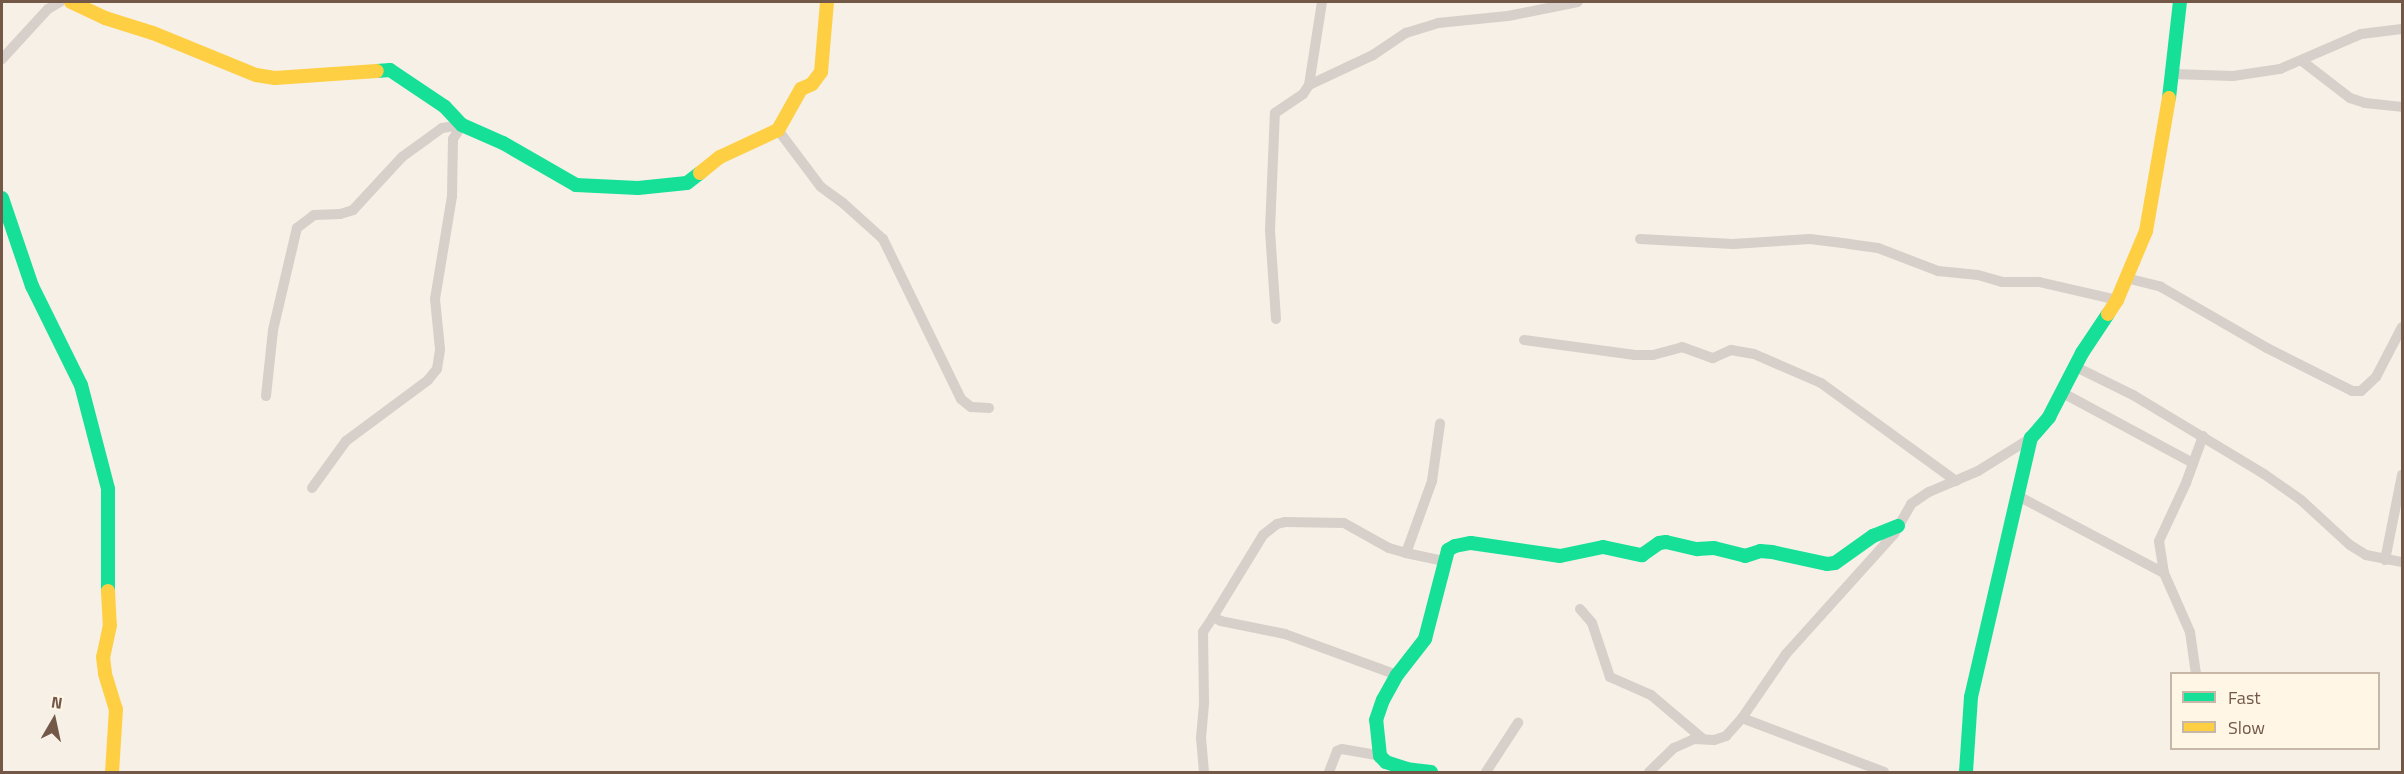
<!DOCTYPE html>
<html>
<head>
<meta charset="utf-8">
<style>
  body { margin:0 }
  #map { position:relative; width:2404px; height:774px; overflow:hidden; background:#f6f0e6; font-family:"Titillium Web",sans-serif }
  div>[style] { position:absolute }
  .street>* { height:10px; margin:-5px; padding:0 5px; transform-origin:5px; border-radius:5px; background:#d7cfc9 }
  .fast>* { height:14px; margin:-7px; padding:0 7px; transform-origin:7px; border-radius:7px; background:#16e098 }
  .slow>* { height:14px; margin:-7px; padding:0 7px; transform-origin:7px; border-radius:7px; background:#ffcf43 }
  span { translate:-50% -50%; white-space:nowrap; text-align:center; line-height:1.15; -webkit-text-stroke:5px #fff6e6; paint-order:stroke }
  .frame { position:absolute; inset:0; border:3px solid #735847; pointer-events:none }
  .legend { position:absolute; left:2170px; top:672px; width:210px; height:78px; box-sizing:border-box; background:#fff6e6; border:2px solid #c7b7a6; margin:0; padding:8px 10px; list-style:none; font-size:18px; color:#735847 }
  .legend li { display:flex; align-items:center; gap:12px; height:30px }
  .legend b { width:30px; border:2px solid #c7b7a6 }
  .north { position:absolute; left:24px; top:690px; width:60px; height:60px; -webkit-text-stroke:4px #fff6e6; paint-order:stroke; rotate:9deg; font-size:16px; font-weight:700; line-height:24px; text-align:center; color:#735847 }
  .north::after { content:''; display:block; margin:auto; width:21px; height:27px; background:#735847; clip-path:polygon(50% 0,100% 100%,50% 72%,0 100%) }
</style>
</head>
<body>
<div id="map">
  <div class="street">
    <i style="left:2px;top:59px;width:68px;rotate:-47.4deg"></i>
    <i style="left:48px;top:9px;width:14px;rotate:-30deg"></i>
    <i style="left:2302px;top:61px;width:61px;rotate:37.6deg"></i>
    <i style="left:2350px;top:98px;width:16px;rotate:18deg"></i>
    <i style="left:2365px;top:103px;width:37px;rotate:6deg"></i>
    <i style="left:2173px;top:74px;width:60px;rotate:1.9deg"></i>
    <i style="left:2233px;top:76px;width:48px;rotate:-8.5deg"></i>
    <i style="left:2280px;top:69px;width:88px;rotate:-23.4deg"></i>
    <i style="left:2361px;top:34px;width:41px;rotate:-7deg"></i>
    <i style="left:1309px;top:85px;width:71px;rotate:-25.1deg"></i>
    <i style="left:1373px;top:55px;width:40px;rotate:-34deg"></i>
    <i style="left:1406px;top:33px;width:34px;rotate:-17deg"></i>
    <i style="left:1438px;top:23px;width:70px;rotate:-5.7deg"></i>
    <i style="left:1508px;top:16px;width:71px;rotate:-11.3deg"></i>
    <i style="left:778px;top:130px;width:71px;rotate:53deg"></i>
    <i style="left:821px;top:187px;width:27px;rotate:36deg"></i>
    <i style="left:843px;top:203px;width:54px;rotate:42deg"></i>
    <i style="left:883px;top:239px;width:178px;rotate:64deg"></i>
    <i style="left:961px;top:399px;width:13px;rotate:39deg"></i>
    <i style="left:971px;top:407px;width:18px;rotate:3deg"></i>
    <i style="left:1640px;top:239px;width:93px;rotate:3.1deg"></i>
    <i style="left:1733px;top:244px;width:77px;rotate:-3.7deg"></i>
    <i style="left:1810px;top:239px;width:39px;rotate:7deg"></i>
    <i style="left:1849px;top:244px;width:29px;rotate:8deg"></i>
    <i style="left:1878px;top:248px;width:64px;rotate:21deg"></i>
    <i style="left:1938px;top:271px;width:40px;rotate:5.7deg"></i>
    <i style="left:1978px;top:275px;width:25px;rotate:16deg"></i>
    <i style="left:2002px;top:282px;width:37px"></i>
    <i style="left:2039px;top:282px;width:80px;rotate:13deg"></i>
    <i style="left:2126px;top:278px;width:36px;rotate:14deg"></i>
    <i style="left:2161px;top:287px;width:122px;rotate:29.9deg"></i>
    <i style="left:2267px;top:348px;width:95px;rotate:26.8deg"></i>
    <i style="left:2352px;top:391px;width:9px"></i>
    <i style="left:2361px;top:391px;width:21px;rotate:-43deg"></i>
    <i style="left:2376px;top:377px;width:56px;rotate:-62.5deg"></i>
    <i style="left:1276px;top:319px;width:89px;rotate:-93.9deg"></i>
    <i style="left:1270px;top:230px;width:117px;rotate:-87.6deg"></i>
    <i style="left:1275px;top:113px;width:34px;rotate:-34deg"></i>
    <i style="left:1303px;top:94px;width:11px;rotate:-56deg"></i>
    <i style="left:1309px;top:85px;width:84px;rotate:-81.1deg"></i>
    <i style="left:1524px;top:340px;width:112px;rotate:7.7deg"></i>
    <i style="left:1635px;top:355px;width:18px"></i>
    <i style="left:1653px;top:355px;width:30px;rotate:-15deg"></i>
    <i style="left:1682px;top:347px;width:33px;rotate:20deg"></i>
    <i style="left:1713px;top:358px;width:20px;rotate:-24deg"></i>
    <i style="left:1731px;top:350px;width:23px;rotate:10deg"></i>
    <i style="left:1754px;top:354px;width:73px;rotate:23.4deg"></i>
    <i style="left:1821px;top:383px;width:167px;rotate:36deg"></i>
    <i style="left:2076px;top:367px;width:64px;rotate:26.2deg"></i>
    <i style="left:2133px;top:395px;width:153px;rotate:31.1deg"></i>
    <i style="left:2264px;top:474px;width:45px;rotate:35.1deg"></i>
    <i style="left:2301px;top:500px;width:67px;rotate:42.6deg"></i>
    <i style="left:2350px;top:545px;width:19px;rotate:32deg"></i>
    <i style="left:2366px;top:555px;width:37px;rotate:11deg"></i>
    <i style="left:2061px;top:392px;width:150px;rotate:28.3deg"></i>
    <i style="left:266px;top:396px;width:66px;rotate:-83.9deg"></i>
    <i style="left:273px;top:330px;width:105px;rotate:-76.8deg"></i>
    <i style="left:297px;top:228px;width:21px;rotate:-37deg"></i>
    <i style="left:314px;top:215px;width:26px;rotate:-2deg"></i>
    <i style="left:340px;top:214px;width:14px;rotate:-17deg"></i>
    <i style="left:353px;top:210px;width:72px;rotate:-47.2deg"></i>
    <i style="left:402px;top:157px;width:49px;rotate:-35.9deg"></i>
    <i style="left:442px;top:128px;width:20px;rotate:-9deg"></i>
    <i style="left:312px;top:488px;width:58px;rotate:-54.1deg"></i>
    <i style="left:346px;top:441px;width:102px;rotate:-36.6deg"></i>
    <i style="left:428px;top:380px;width:14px;rotate:-51deg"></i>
    <i style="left:437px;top:369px;width:20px;rotate:-81deg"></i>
    <i style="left:440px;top:349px;width:50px;rotate:-95.7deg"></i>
    <i style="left:435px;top:299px;width:104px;rotate:-80.6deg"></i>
    <i style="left:452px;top:196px;width:57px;rotate:-89deg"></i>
    <i style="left:453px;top:139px;width:17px;rotate:-57deg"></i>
    <i style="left:2018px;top:496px;width:165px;rotate:27.8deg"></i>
    <i style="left:1406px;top:553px;width:39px;rotate:12deg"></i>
    <i style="left:2385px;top:560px;width:87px;rotate:-78.7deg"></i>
    <i style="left:1580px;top:609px;width:18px;rotate:49deg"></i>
    <i style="left:1592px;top:623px;width:57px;rotate:71.6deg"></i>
    <i style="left:1610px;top:677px;width:45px;rotate:23.7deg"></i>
    <i style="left:1651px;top:695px;width:68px;rotate:40.2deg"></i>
    <i style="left:2196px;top:674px;width:42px;rotate:-98.1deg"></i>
    <i style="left:2190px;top:632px;width:64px;rotate:-113.8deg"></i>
    <i style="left:2164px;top:573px;width:32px;rotate:-99deg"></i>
    <i style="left:2159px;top:541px;width:64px;rotate:-65deg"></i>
    <i style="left:2186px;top:483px;width:50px;rotate:-70.1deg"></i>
    <i style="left:1397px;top:675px;width:119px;rotate:-159.9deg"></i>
    <i style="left:1285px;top:634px;width:65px;rotate:-168.5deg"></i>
    <i style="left:1221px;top:621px;width:9px;rotate:-153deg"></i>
    <i style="left:1213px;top:617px;width:96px;rotate:-58.6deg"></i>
    <i style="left:1263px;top:535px;width:18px;rotate:-38deg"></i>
    <i style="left:1277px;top:524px;width:8px;rotate:-14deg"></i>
    <i style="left:1285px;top:522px;width:59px;rotate:1deg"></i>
    <i style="left:1344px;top:523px;width:51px;rotate:29.1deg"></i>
    <i style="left:1389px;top:548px;width:18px;rotate:16deg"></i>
    <i style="left:1406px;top:553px;width:77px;rotate:-70.1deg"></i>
    <i style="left:1432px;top:481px;width:58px;rotate:-82deg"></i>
    <i style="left:1742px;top:718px;width:152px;rotate:20.8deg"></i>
    <i style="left:1204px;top:772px;width:34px;rotate:-95deg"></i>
    <i style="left:1201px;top:738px;width:36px;rotate:-85deg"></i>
    <i style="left:1204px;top:702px;width:70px;rotate:-90.8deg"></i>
    <i style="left:1203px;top:632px;width:18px;rotate:-56deg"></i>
    <i style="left:1329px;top:772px;width:22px;rotate:-69deg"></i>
    <i style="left:1337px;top:751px;width:5px;rotate:-22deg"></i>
    <i style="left:1342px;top:749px;width:39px;rotate:10deg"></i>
    <i style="left:1486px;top:772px;width:59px;rotate:-56.9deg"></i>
    <i style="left:1649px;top:772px;width:35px;rotate:-44deg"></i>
    <i style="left:1674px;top:748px;width:22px;rotate:-24deg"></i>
    <i style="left:1694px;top:739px;width:20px;rotate:3deg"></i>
    <i style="left:1714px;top:740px;width:13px;rotate:-18deg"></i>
    <i style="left:1726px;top:736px;width:24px;rotate:-48deg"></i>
    <i style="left:1742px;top:718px;width:78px;rotate:-55.5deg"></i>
    <i style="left:1786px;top:654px;width:161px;rotate:-48deg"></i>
    <i style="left:1894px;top:534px;width:34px;rotate:-60deg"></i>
    <i style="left:1911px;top:504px;width:22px;rotate:-34deg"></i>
    <i style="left:1929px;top:492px;width:53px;rotate:-23.2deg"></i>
    <i style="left:1978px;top:471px;width:62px;rotate:-31.9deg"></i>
  </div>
  <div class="fast">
    <i style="left:377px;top:71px;width:13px;rotate:-4deg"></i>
    <i style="left:390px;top:70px;width:66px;rotate:33.9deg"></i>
    <i style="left:445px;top:107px;width:25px;rotate:47deg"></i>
    <i style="left:462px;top:125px;width:45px;rotate:23.7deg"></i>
    <i style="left:503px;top:143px;width:84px;rotate:29.9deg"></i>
    <i style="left:576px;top:185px;width:62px;rotate:2.8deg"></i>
    <i style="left:638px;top:188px;width:49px;rotate:-5.8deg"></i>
    <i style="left:687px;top:183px;width:16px;rotate:-38deg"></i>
    <i style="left:2169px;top:98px;width:97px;rotate:-83.5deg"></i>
    <i style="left:2px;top:198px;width:93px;rotate:71.2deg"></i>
    <i style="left:32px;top:286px;width:110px;rotate:63.7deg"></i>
    <i style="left:81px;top:385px;width:107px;rotate:75.4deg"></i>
    <i style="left:108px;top:489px;width:102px;rotate:90deg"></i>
    <i style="left:1431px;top:772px;width:24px;rotate:-173deg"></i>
    <i style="left:1407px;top:769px;width:22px;rotate:-162deg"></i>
    <i style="left:1386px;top:762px;width:8px;rotate:-135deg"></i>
    <i style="left:1380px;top:756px;width:36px;rotate:-96deg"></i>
    <i style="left:1376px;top:720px;width:21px;rotate:-71deg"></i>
    <i style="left:1383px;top:700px;width:29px;rotate:-61deg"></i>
    <i style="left:1397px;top:675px;width:46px;rotate:-52.1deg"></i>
    <i style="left:1425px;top:639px;width:92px;rotate:-75.5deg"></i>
    <i style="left:1448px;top:550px;width:8px;rotate:-30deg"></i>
    <i style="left:1455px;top:546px;width:16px;rotate:-11deg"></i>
    <i style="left:1471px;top:543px;width:90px;rotate:8.3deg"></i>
    <i style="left:1560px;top:556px;width:44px;rotate:-11.8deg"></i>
    <i style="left:1603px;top:547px;width:40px;rotate:12deg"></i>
    <i style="left:1642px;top:555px;width:21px;rotate:-35deg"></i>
    <i style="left:1659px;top:543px;width:7px;rotate:-8deg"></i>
    <i style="left:1666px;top:542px;width:32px;rotate:13deg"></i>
    <i style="left:1697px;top:549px;width:17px;rotate:-3deg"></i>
    <i style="left:1714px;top:548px;width:32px;rotate:14deg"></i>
    <i style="left:1745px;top:556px;width:16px;rotate:-18deg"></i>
    <i style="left:1760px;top:551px;width:12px;rotate:5deg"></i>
    <i style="left:1772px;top:552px;width:56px;rotate:12.3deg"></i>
    <i style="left:1827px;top:564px;width:8px;rotate:-7deg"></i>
    <i style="left:1835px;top:563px;width:47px;rotate:-35.4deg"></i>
    <i style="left:1873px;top:536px;width:27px;rotate:-22deg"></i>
    <i style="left:1966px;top:772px;width:75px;rotate:-86.2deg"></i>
    <i style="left:1971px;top:697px;width:266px;rotate:-77deg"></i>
    <i style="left:2031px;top:438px;width:28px;rotate:-49deg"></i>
    <i style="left:2049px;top:417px;width:72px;rotate:-62.7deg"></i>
    <i style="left:2082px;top:353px;width:47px;rotate:-56.3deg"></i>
  </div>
  <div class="slow">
    <i style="left:71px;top:2px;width:38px;rotate:25deg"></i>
    <i style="left:105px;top:18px;width:50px;rotate:17.4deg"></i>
    <i style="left:153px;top:33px;width:111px;rotate:22.2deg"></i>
    <i style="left:256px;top:75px;width:19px;rotate:9deg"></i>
    <i style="left:275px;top:78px;width:102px;rotate:-3.9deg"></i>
    <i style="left:700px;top:173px;width:26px;rotate:-39deg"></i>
    <i style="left:720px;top:157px;width:64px;rotate:-25deg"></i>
    <i style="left:778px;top:130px;width:47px;rotate:-60.7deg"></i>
    <i style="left:801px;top:89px;width:12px;rotate:-24deg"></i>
    <i style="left:812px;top:84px;width:15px;rotate:-53deg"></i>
    <i style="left:821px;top:72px;width:70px;rotate:-85.1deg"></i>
    <i style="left:2108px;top:314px;width:17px;rotate:-57deg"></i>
    <i style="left:2117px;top:300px;width:75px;rotate:-67.2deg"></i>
    <i style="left:2146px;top:231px;width:135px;rotate:-80.2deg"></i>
    <i style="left:108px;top:591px;width:34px;rotate:87deg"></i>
    <i style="left:110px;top:625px;width:33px;rotate:102deg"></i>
    <i style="left:103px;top:657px;width:17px;rotate:83deg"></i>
    <i style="left:105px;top:674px;width:37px;rotate:73deg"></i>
    <i style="left:116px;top:709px;width:63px;rotate:93.6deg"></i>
  </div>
  <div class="frame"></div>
  <ul class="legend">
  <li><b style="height:8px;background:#16e098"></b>Fast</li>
  <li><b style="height:8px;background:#ffcf43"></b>Slow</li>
  </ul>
  <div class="north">N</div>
</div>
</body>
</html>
